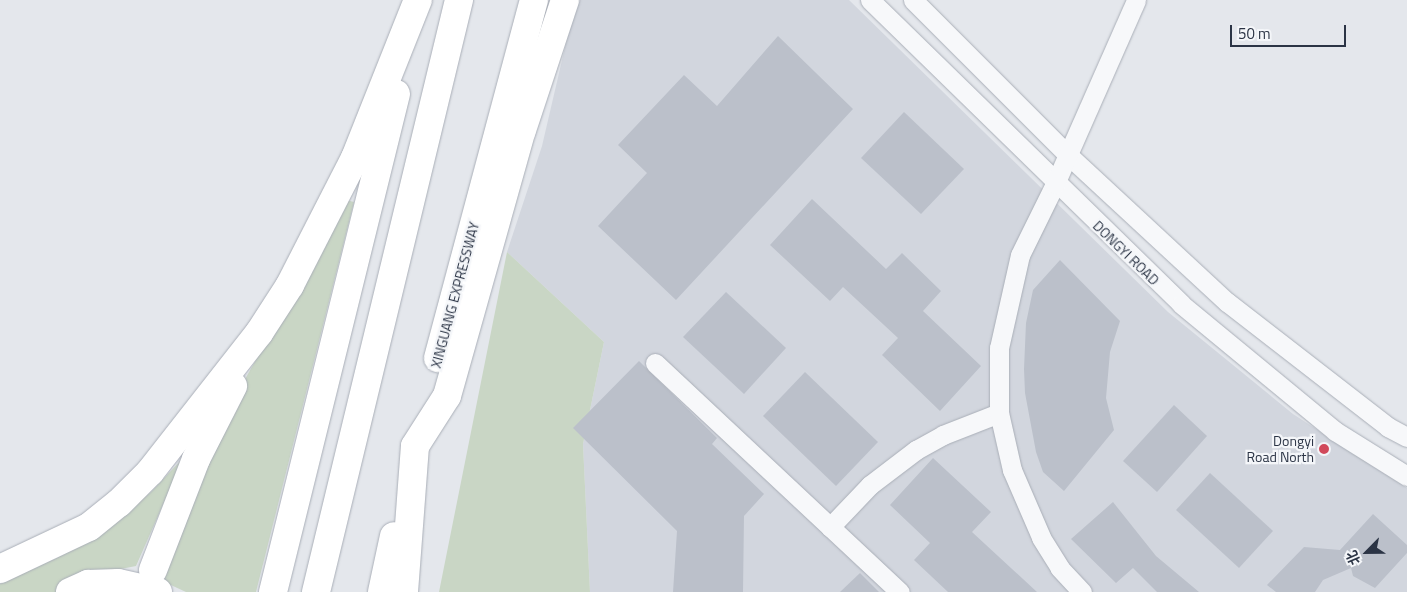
<!DOCTYPE html>
<html>
<head>
<meta charset="utf-8">
<style>
  body { margin:0 }
  #map { position:relative; width:1407px; height:592px; overflow:hidden; background:#e4e7ec; font-family:"Titillium Web","Noto Sans SC",sans-serif }
  div>[style] { position:absolute }
  .built>* { inset:0; background:#d2d6de }
  .green>* { inset:0; background:#c9d6c5 }
  .building>* { inset:0; background:#bbc0ca }
  .roads { filter:drop-shadow(0 0 1px #a9aeb7) drop-shadow(0 0 1px #a9aeb7) }
  .minor>* { height:19px; margin:-9.5px; padding:0 9.5px; transform-origin:9.5px; border-radius:9.5px; background:#f7f8fa }
  .highway>* { height:28px; margin:-14px; padding:0 14px; transform-origin:14px; border-radius:14px; background:#fff }
  .dots>* { width:14px; height:14px; translate:-50% -50%; box-sizing:border-box; border:2px solid #f4f6f9; border-radius:50% }
  span { translate:-50% -50%; white-space:nowrap; text-align:center; line-height:1.15; -webkit-text-stroke:4.5px #f4f6f9; paint-order:stroke }
  .street-label { font-size:14px; color:#2b3445 }
  .poi-label { font-size:14px; color:#2b3445 }
  .right { translate:-100% -50%; text-align:right }
  .north { position:absolute; left:1342px; top:527px; width:50px; height:50px; -webkit-text-stroke:4px #f4f6f9; paint-order:stroke; rotate:247deg; font-size:14px; font-weight:700; line-height:20px; text-align:center; color:#2b3445 }
  .north::after { content:''; display:block; margin:auto; width:18px; height:22px; background:#2b3445; clip-path:polygon(50% 0,100% 100%,50% 72%,0 100%) }
  .scale { position:absolute; left:1230px; top:25px; width:116px; height:22px; box-sizing:border-box; border:2px solid #2b3445; border-top:0; padding-left:6px; font-size:15px; line-height:18px; white-space:nowrap; color:#2b3445; -webkit-text-stroke:4px #f4f6f9; paint-order:stroke }
</style>
</head>
<body>
<div id="map">
  <div class="built">
    <i style="clip-path:polygon(576px 0,849px 0,1168px 312px,1293px 414px,1407px 488px,1407px 592px,590px 592px,583px 444px,604px 342px,507px 252px,542px 146px)"></i>
  </div>
  <div class="green">
    <i style="clip-path:polygon(346px 200px,354px 202px,256px 592px,186px 592px,160px 580px,195px 480px,244px 381px)"></i>
    <i style="clip-path:polygon(507px 252px,604px 342px,583px 444px,590px 592px,439px 592px)"></i>
    <i style="clip-path:polygon(184px 457px,136px 566px,95px 574px,59px 592px,0 592px,0 584px,63px 555px,102px 532px,151px 492px)"></i>
  </div>
  <div class="building">
    <i style="clip-path:polygon(778px 36px,853px 109px,676px 300px,598px 226px,647px 173px,618px 145px,684px 75px,717px 106px)"></i>
    <i style="clip-path:polygon(904px 112px,964px 169px,921px 214px,861px 158px)"></i>
    <i style="clip-path:polygon(812px 199px,886px 269px,902px 253px,941px 291px,923px 311px,981px 366px,940px 411px,882px 355px,898px 338px,843px 287px,830px 301px,770px 245px)"></i>
    <i style="clip-path:polygon(1060px 260px,1120px 321px,1110px 352px,1106px 398px,1114px 430px,1064px 491px,1043px 472px,1036px 452px,1025px 393px,1024px 369px,1026px 323px,1033px 290px)"></i>
    <i style="clip-path:polygon(726px 292px,786px 348px,744px 394px,683px 337px)"></i>
    <i style="clip-path:polygon(639px 361px,717px 438px,712px 444px,764px 494px,744px 516px,743px 592px,673px 592px,677px 531px,573px 428px)"></i>
    <i style="clip-path:polygon(805px 372px,878px 442px,836px 486px,763px 416px)"></i>
    <i style="clip-path:polygon(1174px 405px,1207px 436px,1157px 492px,1123px 461px)"></i>
    <i style="clip-path:polygon(933px 458px,991px 512px,972px 532px,1037px 592px,948px 592px,914px 560px,930px 543px,890px 505px)"></i>
    <i style="clip-path:polygon(1210px 473px,1273px 531px,1239px 568px,1176px 510px)"></i>
    <i style="clip-path:polygon(1113px 502px,1156px 556px,1199px 592px,1157px 592px,1133px 568px,1116px 583px,1071px 539px)"></i>
    <i style="clip-path:polygon(1373px 514px,1407px 545px,1407px 553px,1375px 588px,1353px 576px,1351px 568px,1323px 580px,1315px 592px,1276px 592px,1267px 585px,1304px 547px,1340px 550px)"></i>
    <i style="clip-path:polygon(860px 573px,879px 592px,840px 592px)"></i>
  </div>
  <div class="roads">
    <div class="minor">
      <i style="left:870px;top:0;width:435px;rotate:44.3deg"></i>
      <i style="left:1181px;top:304px;width:200px;rotate:39.5deg"></i>
      <i style="left:1335px;top:431px;width:85px;rotate:32deg"></i>
      <i style="left:913px;top:0;width:219px;rotate:45deg"></i>
      <i style="left:1068px;top:155px;width:217px;rotate:42.8deg"></i>
      <i style="left:1227px;top:302px;width:204px;rotate:37.8deg"></i>
      <i style="left:1388px;top:427px;width:21px;rotate:28deg"></i>
      <i style="left:655px;top:363px;width:335px;rotate:43.1deg"></i>
      <i style="left:830px;top:527px;width:58px;rotate:-46.4deg"></i>
      <i style="left:870px;top:485px;width:58px;rotate:-37.3deg"></i>
      <i style="left:916px;top:450px;width:31px;rotate:-29deg"></i>
      <i style="left:943px;top:435px;width:60px;rotate:-21.4deg"></i>
      <i style="left:1082px;top:592px;width:33px;rotate:-133deg"></i>
      <i style="left:1060px;top:568px;width:36px;rotate:-122deg"></i>
      <i style="left:1041px;top:537px;width:73px;rotate:-113.4deg"></i>
      <i style="left:1012px;top:470px;width:58px;rotate:-102.8deg"></i>
      <i style="left:999px;top:413px;width:65px;rotate:-90deg"></i>
      <i style="left:999px;top:348px;width:95px;rotate:-77.3deg"></i>
      <i style="left:1020px;top:255px;width:79px;rotate:-63.8deg"></i>
      <i style="left:1055px;top:184px;width:201px;rotate:-66.2deg"></i>
    </div>
    <div class="highway">
      <i style="left:438px;top:358px;width:371px;rotate:-75deg"></i>
      <i style="left:0;top:569px;width:98px;rotate:-25.3deg"></i>
      <i style="left:89px;top:527px;width:38px;rotate:-39deg"></i>
      <i style="left:119px;top:503px;width:44px;rotate:-45deg"></i>
      <i style="left:150px;top:472px;width:177px;rotate:-51.9deg"></i>
      <i style="left:259px;top:333px;width:57px;rotate:-57.1deg"></i>
      <i style="left:290px;top:285px;width:143px;rotate:-62.9deg"></i>
      <i style="left:355px;top:158px;width:170px;rotate:-68.3deg"></i>
      <i style="left:153px;top:570px;width:119px;rotate:-68.8deg"></i>
      <i style="left:196px;top:459px;width:82px;rotate:-63.1deg"></i>
      <i style="left:70px;top:592px;width:20px;rotate:-24deg"></i>
      <i style="left:88px;top:584px;width:30px;rotate:-2deg"></i>
      <i style="left:118px;top:583px;width:41px;rotate:12.7deg"></i>
      <i style="left:273px;top:592px;width:513px;rotate:-76.13deg"></i>
      <i style="left:316px;top:592px;width:609px;rotate:-76.42deg"></i>
      <i style="left:382px;top:592px;width:57px;rotate:-77.9deg"></i>
      <i style="left:404px;top:592px;width:146px;rotate:-85.7deg"></i>
      <i style="left:415px;top:446px;width:59px;rotate:-57.4deg"></i>
      <i style="left:447px;top:396px;width:276px;rotate:-74.3deg"></i>
      <i style="left:522px;top:130px;width:137px;rotate:-71.7deg"></i>
    </div>
  </div>
  <div class="dots">
    <i style="left:1324px;top:449px;background:#d1495b"></i>
  </div>
  <div class="street-label">
    <span style="left:1126px;top:253px;rotate:44deg">DONGYI ROAD</span>
    <span style="left:455px;top:295px;rotate:-75deg">XINGUANG EXPRESSWAY</span>
  </div>
  <div class="poi-label">
    <span class="right" style="left:1314px;top:449px">Dongyi<br>Road North</span>
  </div>
  <div class="north">北</div>
  <div class="scale">50 m</div>
</div>
</body>
</html>
